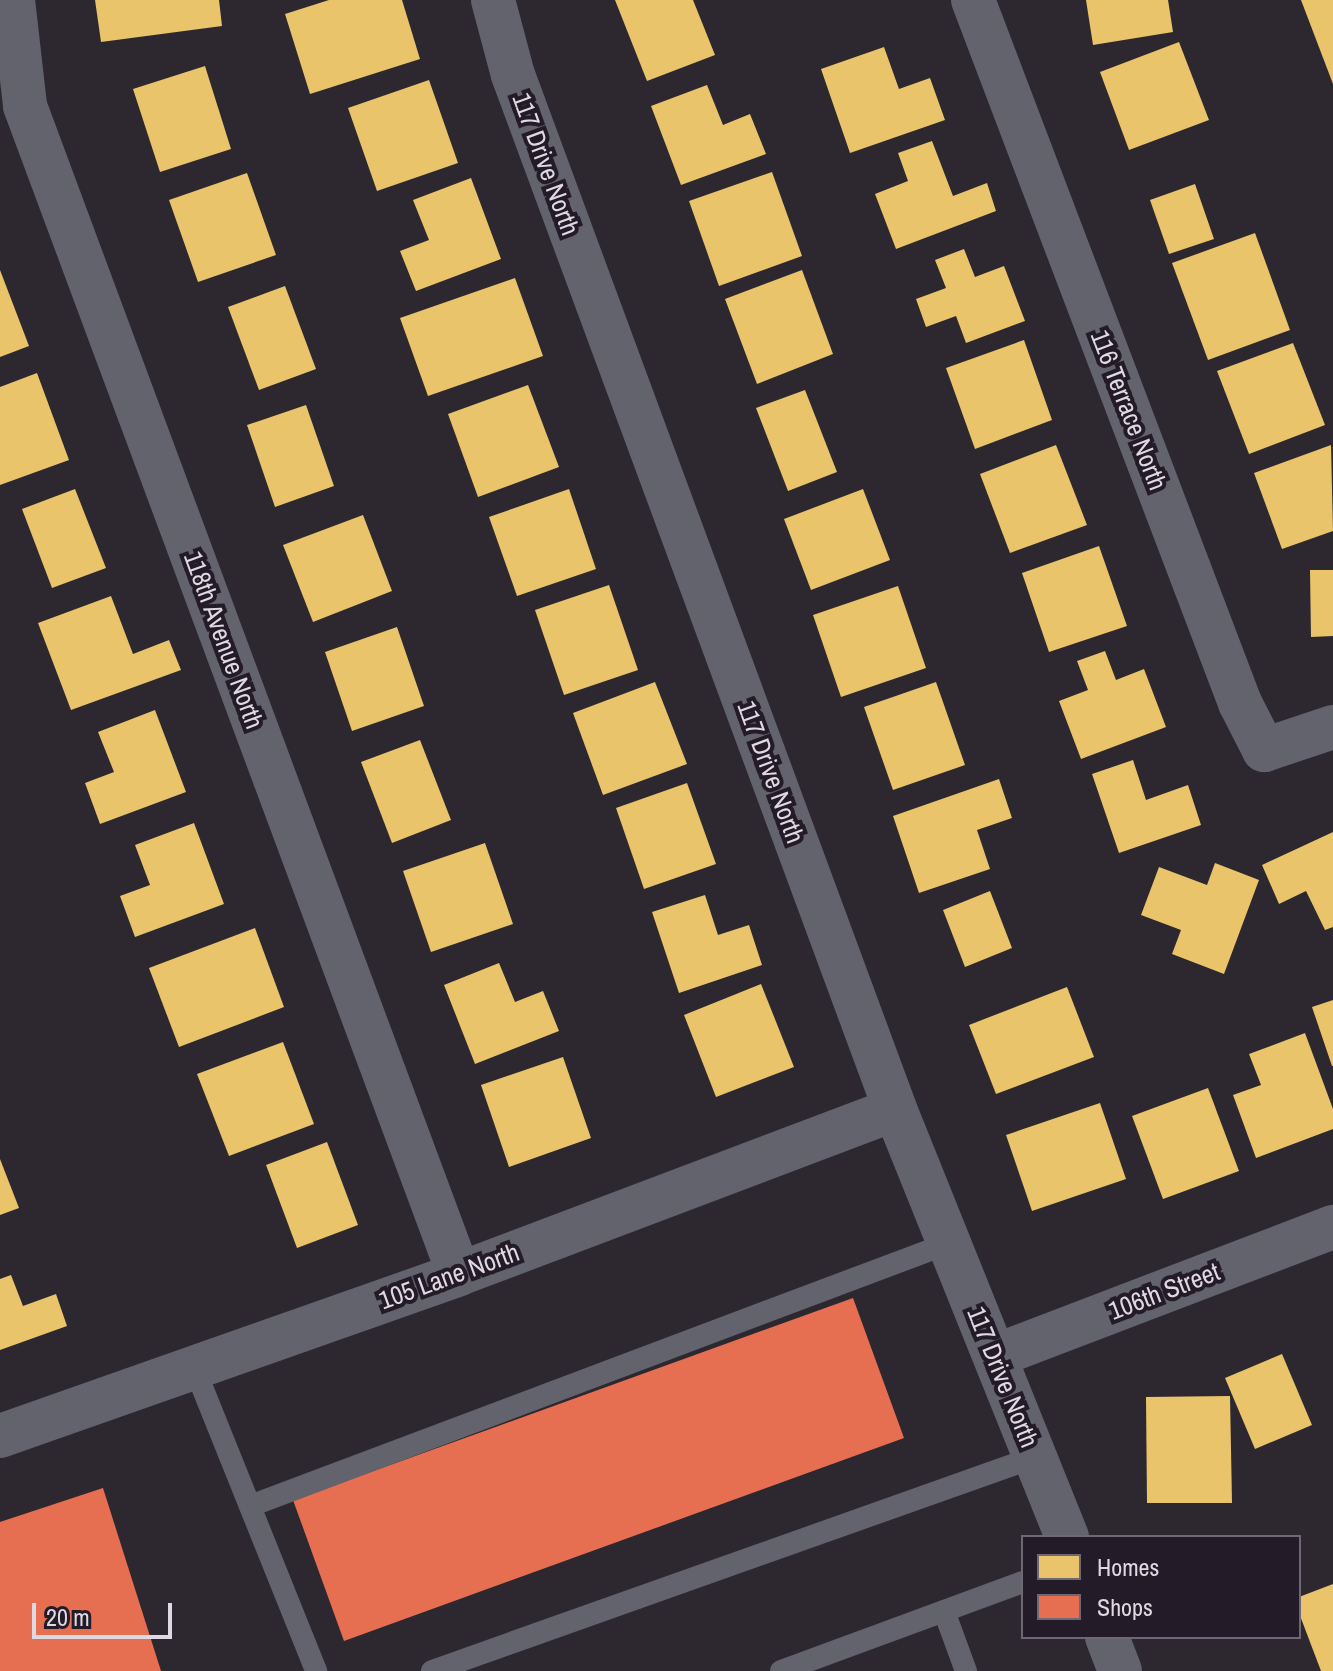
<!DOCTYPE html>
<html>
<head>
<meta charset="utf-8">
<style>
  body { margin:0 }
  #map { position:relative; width:1333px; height:1671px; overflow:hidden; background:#2d2830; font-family:"Archivo Narrow",sans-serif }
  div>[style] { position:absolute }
  .homes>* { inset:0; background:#e9c46a }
  .shops>* { inset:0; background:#e76f51 }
  .lane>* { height:22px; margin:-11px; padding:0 11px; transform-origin:11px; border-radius:11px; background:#62636c }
  .street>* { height:44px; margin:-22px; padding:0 22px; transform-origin:22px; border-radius:22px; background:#62636c }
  span { translate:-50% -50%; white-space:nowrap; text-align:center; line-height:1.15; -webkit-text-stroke:8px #241b29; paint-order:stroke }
  .street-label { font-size:26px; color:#dfd9e3 }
  .legend { position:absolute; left:1021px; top:1535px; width:280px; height:104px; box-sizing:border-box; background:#241b29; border:2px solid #6f6773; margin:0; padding:10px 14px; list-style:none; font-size:24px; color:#dfd9e3 }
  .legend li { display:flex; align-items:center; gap:16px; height:40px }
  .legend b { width:40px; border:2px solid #6f6773 }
  .scale { position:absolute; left:32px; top:1603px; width:140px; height:36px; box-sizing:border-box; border:4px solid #dfd9e3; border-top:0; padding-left:10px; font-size:24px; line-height:28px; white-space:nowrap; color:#dfd9e3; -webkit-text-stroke:6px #241b29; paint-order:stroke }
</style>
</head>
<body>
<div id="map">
  <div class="homes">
    <i style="clip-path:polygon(95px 0,219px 0,222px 26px,101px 42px)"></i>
    <i style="clip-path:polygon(329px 0,402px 0,420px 59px,310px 94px,285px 14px)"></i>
    <i style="clip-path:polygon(615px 0,693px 0,715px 55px,647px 81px)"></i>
    <i style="clip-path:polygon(1086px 0,1168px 0,1173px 32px,1093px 45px)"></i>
    <i style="clip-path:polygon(1301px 0,1333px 0,1333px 84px)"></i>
    <i style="clip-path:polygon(1179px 42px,1209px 120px,1129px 150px,1100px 72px)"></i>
    <i style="clip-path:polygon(884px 47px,899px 89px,930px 78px,945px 120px,850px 153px,821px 69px)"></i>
    <i style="clip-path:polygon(205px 66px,231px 149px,160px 172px,133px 89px)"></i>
    <i style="clip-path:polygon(429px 80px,458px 163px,377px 191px,348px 108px)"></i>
    <i style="clip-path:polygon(707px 85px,723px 125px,750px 114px,766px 154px,681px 185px,651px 106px)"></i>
    <i style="clip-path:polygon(932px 141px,953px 196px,987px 183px,996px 211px,896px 249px,875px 194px,908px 181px,898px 153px)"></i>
    <i style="clip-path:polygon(772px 172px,802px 256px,719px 286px,689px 201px)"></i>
    <i style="clip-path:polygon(247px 173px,276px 255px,198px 282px,169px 200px)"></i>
    <i style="clip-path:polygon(471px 178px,501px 259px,416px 291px,400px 251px,429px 240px,413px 200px)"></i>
    <i style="clip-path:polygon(1195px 184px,1214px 239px,1169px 254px,1150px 200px)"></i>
    <i style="clip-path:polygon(1255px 233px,1290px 330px,1208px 360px,1172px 263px)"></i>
    <i style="clip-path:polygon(964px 249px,975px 277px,1004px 266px,1025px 321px,966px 343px,956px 316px,926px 327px,916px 299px,946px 288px,935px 260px)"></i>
    <i style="clip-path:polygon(0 270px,29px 346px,0 357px)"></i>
    <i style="clip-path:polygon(802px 270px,833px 354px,757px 384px,725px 299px)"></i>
    <i style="clip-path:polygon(515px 278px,543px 356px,428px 396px,400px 318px)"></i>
    <i style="clip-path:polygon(285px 286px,316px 369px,259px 390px,228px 307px)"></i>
    <i style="clip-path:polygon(1024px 340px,1052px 420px,975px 449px,946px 368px)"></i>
    <i style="clip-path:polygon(1293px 343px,1325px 425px,1249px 454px,1217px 371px)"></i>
    <i style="clip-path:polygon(37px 373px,69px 460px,0 485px,0 387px)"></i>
    <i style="clip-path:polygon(528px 385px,559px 467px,478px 497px,448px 414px)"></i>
    <i style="clip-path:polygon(805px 390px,837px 472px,788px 491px,756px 408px)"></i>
    <i style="clip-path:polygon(306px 405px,334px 486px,275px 507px,247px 425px)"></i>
    <i style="clip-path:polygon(1056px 445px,1087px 525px,1010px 553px,980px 474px)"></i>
    <i style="clip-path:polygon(1331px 445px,1333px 531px,1282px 549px,1254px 473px)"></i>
    <i style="clip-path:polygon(75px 489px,106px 568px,52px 588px,22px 509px)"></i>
    <i style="clip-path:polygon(569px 489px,596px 569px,517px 596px,489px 517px)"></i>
    <i style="clip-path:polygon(863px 489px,890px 560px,811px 590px,784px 519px)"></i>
    <i style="clip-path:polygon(363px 515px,392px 591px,313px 622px,283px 545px)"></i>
    <i style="clip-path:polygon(1099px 546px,1127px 626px,1049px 652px,1022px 573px)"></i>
    <i style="clip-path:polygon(1310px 570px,1333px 570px,1333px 636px,1311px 637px)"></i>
    <i style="clip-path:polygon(609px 585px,638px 670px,564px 695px,535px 610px)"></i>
    <i style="clip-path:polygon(898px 586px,926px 668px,841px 697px,813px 615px)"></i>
    <i style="clip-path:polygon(111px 596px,133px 654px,169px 640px,181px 670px,71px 710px,38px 623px)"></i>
    <i style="clip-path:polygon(397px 627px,424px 706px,352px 731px,325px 652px)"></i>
    <i style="clip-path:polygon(1105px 651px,1116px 680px,1144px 669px,1166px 727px,1081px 759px,1059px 701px,1088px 690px,1077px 661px)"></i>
    <i style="clip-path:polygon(655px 682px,687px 764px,603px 795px,573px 713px)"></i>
    <i style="clip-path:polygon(936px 682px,965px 765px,893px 790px,864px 707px)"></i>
    <i style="clip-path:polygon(155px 710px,186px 792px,100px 824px,85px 783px,114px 772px,98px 732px)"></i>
    <i style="clip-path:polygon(420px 740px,451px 820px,392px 843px,361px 762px)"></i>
    <i style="clip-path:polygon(1133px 760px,1146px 800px,1188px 785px,1201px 825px,1119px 853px,1092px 774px)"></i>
    <i style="clip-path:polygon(999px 779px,1012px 818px,977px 830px,990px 869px,919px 893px,893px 816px)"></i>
    <i style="clip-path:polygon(687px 783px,716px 864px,644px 889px,616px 808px)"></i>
    <i style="clip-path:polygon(194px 823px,224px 904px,135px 937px,120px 896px,150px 885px,135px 845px)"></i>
    <i style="clip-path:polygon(1333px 832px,1333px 927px,1325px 930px,1306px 891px,1279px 904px,1262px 865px)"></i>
    <i style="clip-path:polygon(485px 843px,513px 924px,431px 952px,403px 871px)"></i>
    <i style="clip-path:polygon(1215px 863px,1259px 880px,1224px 974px,1172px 954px,1181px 930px,1141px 915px,1159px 867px,1207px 885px)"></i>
    <i style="clip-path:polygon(990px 891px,1012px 948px,965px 967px,943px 910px)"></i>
    <i style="clip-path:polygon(705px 895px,718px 935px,749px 925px,762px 965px,679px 993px,652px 912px)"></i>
    <i style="clip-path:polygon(255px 928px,284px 1007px,179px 1047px,149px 968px)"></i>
    <i style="clip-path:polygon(499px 963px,515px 1002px,543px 991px,559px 1031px,475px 1064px,444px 985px)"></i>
    <i style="clip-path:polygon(761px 984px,794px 1067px,716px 1097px,684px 1015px)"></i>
    <i style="clip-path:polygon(1067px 987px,1094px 1057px,996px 1094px,969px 1025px)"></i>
    <i style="clip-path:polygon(1333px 1000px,1333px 1066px,1332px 1066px,1312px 1007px)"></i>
    <i style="clip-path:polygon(1305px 1033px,1333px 1109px,1333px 1129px,1256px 1158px,1233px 1095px,1261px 1085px,1249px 1054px)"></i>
    <i style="clip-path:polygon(283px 1042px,314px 1124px,229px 1156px,197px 1074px)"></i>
    <i style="clip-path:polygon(563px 1057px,591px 1138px,509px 1167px,481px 1085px)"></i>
    <i style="clip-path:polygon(1208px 1088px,1239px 1171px,1163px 1199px,1132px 1116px)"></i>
    <i style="clip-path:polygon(1100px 1103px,1126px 1179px,1032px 1211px,1006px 1135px)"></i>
    <i style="clip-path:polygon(327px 1142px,358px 1225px,297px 1248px,266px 1165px)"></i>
    <i style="clip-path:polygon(0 1159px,19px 1208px,0 1215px)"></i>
    <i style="clip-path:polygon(11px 1275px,23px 1306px,56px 1294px,67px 1326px,0 1350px,0 1279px)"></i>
    <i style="clip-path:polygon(1282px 1354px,1312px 1425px,1255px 1449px,1225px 1378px)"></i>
    <i style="clip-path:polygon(1230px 1396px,1232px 1503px,1147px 1503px,1146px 1397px)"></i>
    <i style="clip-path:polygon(1333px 1584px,1333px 1671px,1321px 1671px,1299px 1613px,1299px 1597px)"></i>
  </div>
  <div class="shops">
    <i style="clip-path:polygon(853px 1298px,904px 1438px,344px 1641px,293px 1500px)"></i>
    <i style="clip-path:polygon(103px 1488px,161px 1671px,0 1671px,0 1522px)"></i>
  </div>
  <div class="lane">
    <i style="left:194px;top:1367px;width:328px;rotate:68.1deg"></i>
    <i style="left:250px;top:1506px;width:747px;rotate:-20.62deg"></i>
    <i style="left:944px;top:1611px;width:64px;rotate:69.9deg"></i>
    <i style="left:432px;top:1671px;width:640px;rotate:-19.54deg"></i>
    <i style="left:781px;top:1671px;width:258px;rotate:-20.2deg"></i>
  </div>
  <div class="street">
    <i style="left:13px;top:0;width:107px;rotate:83.5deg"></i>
    <i style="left:25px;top:106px;width:1246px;rotate:69.62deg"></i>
    <i style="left:493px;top:0;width:78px;rotate:75.1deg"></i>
    <i style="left:513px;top:75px;width:1102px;rotate:69.72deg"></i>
    <i style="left:895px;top:1109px;width:461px;rotate:68.1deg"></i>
    <i style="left:973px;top:0;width:752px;rotate:69.2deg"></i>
    <i style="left:1240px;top:703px;width:53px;rotate:62.9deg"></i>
    <i style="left:1264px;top:750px;width:73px;rotate:-18.4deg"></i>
    <i style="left:995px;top:1356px;width:362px;rotate:-20.9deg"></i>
    <i style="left:0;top:1436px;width:487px;rotate:-19.4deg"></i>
    <i style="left:459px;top:1274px;width:466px;rotate:-20.7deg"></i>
    <i style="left:1107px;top:1637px;width:36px;rotate:69deg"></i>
  </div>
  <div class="street-label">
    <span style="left:546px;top:164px;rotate:70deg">117 Drive North</span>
    <span style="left:1129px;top:410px;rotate:69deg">116 Terrace North</span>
    <span style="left:224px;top:640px;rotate:70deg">118th Avenue North</span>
    <span style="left:771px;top:772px;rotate:70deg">117 Drive North</span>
    <span style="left:449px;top:1276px;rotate:-20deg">105 Lane North</span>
    <span style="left:1164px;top:1291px;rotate:-21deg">106th Street</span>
    <span style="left:1003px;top:1377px;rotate:68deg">117 Drive North</span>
  </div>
  <ul class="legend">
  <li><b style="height:22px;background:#e9c46a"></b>Homes</li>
  <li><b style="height:22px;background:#e76f51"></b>Shops</li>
  </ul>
  <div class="scale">20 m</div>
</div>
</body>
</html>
